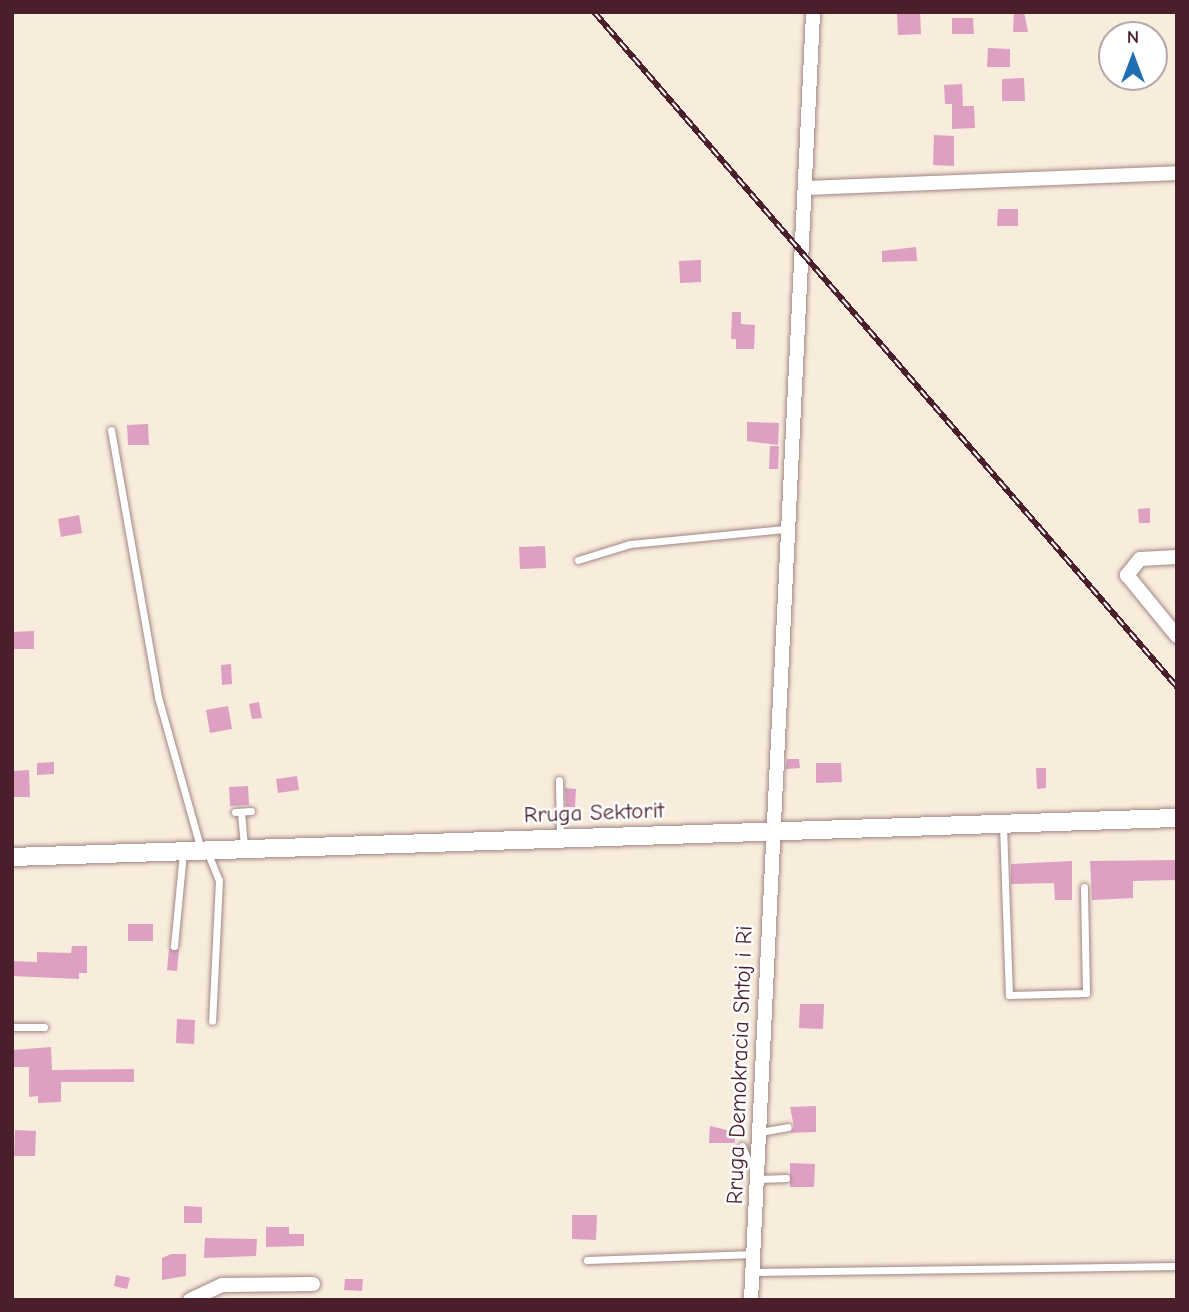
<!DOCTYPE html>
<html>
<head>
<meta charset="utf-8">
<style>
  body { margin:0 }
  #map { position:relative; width:1189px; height:1312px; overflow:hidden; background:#f8ecdc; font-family:"Comic Neue",sans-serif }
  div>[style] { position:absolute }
  .building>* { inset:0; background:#dda0c2 }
  .roads { filter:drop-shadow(0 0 2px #a18684) drop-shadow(0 0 2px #a18684) }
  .service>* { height:7px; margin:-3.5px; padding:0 3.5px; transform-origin:3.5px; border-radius:3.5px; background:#fff }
  .minor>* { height:14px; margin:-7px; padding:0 7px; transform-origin:7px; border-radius:7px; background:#fff }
  .tertiary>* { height:18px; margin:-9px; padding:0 9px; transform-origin:9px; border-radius:9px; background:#fff }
  .rail>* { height:6px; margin-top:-3px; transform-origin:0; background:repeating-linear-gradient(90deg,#fff 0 10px,#4a1f2b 0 20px); box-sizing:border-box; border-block:2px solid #4a1f2b }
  span { translate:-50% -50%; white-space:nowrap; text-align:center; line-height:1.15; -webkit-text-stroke:5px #fff; paint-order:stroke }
  .street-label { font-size:23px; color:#4a1f2b }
  .frame { position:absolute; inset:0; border:14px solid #4a1f2b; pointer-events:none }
  .north { position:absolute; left:1098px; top:21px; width:70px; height:70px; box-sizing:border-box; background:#fff; border:2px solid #b7a5aa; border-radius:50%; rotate:0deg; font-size:19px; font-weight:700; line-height:28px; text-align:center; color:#4a1f2b }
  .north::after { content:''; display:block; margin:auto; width:24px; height:32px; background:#1f6fb2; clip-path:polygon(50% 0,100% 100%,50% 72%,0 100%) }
</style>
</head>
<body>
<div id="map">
  <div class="building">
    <i style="clip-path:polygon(897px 12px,920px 12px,921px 34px,898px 35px)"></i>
    <i style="clip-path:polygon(1014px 12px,1024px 12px,1028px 32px,1013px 32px)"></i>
    <i style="clip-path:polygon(952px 18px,973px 18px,974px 34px,952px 34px)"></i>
    <i style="clip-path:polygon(988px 48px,1010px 49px,1010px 67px,987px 67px)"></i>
    <i style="clip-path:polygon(1024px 78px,1025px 101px,1002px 101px,1002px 79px)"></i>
    <i style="clip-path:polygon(962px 84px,963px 106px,974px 106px,975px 128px,952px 129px,952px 104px,945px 104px,944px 85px)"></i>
    <i style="clip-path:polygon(934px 135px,954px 136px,954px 166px,933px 165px)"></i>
    <i style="clip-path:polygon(998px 209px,1018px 209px,1018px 226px,997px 226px)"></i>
    <i style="clip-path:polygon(916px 247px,917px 261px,882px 262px,882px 251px)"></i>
    <i style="clip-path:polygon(701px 260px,701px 282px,680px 283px,679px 261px)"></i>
    <i style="clip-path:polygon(732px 312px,741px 312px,741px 324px,755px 325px,754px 349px,736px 349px,736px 339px,731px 339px)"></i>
    <i style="clip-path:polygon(747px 422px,779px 423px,778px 445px,747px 441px)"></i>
    <i style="clip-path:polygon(148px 424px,149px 445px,128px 445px,127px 425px)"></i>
    <i style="clip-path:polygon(770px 446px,779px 446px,778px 469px,769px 469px)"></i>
    <i style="clip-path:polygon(1150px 508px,1150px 523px,1139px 523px,1138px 509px)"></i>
    <i style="clip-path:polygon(79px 515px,82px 533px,61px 537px,58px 519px)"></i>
    <i style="clip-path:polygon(545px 546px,546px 568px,520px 569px,519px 547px)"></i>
    <i style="clip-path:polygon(34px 631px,34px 649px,12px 649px,12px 632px)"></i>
    <i style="clip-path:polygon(231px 664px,232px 684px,222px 685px,221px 665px)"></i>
    <i style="clip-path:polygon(259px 702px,262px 718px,252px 719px,249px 704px)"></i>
    <i style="clip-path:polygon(228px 706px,232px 729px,210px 733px,206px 710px)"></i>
    <i style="clip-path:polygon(787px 759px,799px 759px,800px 768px,786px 769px)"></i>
    <i style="clip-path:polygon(54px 762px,54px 774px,37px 775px,37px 763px)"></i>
    <i style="clip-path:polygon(816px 763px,841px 763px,842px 782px,816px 783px)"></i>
    <i style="clip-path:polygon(1036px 768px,1046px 768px,1046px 788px,1037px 789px)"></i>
    <i style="clip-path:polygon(29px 770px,30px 797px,12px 797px,12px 771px)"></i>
    <i style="clip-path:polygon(297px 776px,299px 790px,278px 793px,276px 779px)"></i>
    <i style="clip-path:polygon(248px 786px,249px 805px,230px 806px,229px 787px)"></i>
    <i style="clip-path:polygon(565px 788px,576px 789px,575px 807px,566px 807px)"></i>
    <i style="clip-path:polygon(1177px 860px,1177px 880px,1133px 881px,1133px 898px,1092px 900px,1090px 861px)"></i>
    <i style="clip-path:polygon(1072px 861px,1072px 900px,1055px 900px,1054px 883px,1011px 884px,1011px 864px)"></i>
    <i style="clip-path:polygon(128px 924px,153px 924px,153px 941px,128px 941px)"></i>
    <i style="clip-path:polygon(72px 946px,87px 946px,87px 973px,79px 973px,79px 979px,12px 976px,12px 961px,37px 962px,37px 952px,71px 953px)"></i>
    <i style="clip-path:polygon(169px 949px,179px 950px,177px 971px,167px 970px)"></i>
    <i style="clip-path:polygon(800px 1004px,824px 1004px,823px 1029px,799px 1028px)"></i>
    <i style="clip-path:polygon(177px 1019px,195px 1020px,194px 1044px,176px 1043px)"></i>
    <i style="clip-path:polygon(51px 1047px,52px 1070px,134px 1069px,134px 1082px,61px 1082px,61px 1102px,38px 1103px,38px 1096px,29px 1097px,29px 1067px,13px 1067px,13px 1050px)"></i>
    <i style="clip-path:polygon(816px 1106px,816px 1132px,790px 1133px,794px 1127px,790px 1107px)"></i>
    <i style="clip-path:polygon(710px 1126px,735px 1132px,735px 1143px,709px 1143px)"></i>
    <i style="clip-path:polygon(15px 1130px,36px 1131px,35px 1156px,14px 1156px)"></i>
    <i style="clip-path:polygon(790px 1163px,815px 1164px,814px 1187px,790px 1187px)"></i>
    <i style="clip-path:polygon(184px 1206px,202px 1207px,202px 1223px,184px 1223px)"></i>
    <i style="clip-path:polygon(572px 1215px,597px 1215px,596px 1240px,572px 1239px)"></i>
    <i style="clip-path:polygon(266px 1227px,289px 1227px,289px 1234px,304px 1234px,304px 1246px,266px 1247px)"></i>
    <i style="clip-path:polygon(205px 1238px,257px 1239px,256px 1256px,204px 1258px)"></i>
    <i style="clip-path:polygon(171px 1254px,186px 1254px,186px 1276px,162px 1280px,162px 1258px)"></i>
    <i style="clip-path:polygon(116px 1275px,130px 1278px,127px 1289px,114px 1286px)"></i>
    <i style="clip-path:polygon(345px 1279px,363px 1279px,362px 1291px,344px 1290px)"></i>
  </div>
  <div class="roads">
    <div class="service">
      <i style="left:111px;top:430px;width:271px;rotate:80deg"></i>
      <i style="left:158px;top:697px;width:159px;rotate:74.3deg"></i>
      <i style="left:578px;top:560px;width:54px;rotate:-17.1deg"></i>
      <i style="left:630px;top:544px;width:158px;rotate:-5.5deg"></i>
      <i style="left:559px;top:780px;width:58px;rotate:89deg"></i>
      <i style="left:235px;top:812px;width:16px;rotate:-4deg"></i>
      <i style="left:241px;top:812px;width:37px;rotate:85deg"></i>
      <i style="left:1003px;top:825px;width:170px;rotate:88deg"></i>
      <i style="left:1009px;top:995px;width:77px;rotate:-1.5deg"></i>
      <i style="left:1086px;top:993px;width:106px;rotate:-91.1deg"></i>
      <i style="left:207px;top:851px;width:31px;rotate:68deg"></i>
      <i style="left:219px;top:880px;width:141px;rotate:92.8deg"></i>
      <i style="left:174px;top:946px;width:93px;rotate:-84.5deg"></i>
      <i style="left:12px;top:1027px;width:32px"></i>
      <i style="left:760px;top:1132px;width:28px;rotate:-10deg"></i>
      <i style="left:742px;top:1146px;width:16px;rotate:68deg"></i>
      <i style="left:748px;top:1161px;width:10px;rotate:6deg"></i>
      <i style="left:758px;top:1179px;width:28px;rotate:-2deg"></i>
      <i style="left:587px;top:1260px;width:167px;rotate:-2.1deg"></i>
      <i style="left:753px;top:1272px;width:424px;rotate:-0.8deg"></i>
    </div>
    <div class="minor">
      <i style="left:807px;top:188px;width:370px;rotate:-2.3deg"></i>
      <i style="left:1177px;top:557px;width:37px;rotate:177deg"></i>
      <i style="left:1140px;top:559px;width:21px;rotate:129deg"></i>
      <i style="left:1127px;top:575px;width:79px;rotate:50.7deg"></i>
      <i style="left:190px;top:1300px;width:35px;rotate:-25deg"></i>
      <i style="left:222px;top:1285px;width:91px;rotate:-0.6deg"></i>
      <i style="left:751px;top:1300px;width:1289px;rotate:-87.24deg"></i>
    </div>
    <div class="tertiary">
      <i style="left:12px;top:857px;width:1166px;rotate:-1.92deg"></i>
    </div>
  </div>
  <div class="rail">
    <i style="left:594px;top:12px;width:892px;rotate:49.18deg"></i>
  </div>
  <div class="street-label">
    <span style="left:594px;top:813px;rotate:-2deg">Rruga Sektorit</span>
    <span style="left:740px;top:1065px;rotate:-88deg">Rruga Demokracia Shtoj i Ri</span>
  </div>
  <div class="frame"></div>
  <div class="north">N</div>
</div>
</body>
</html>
